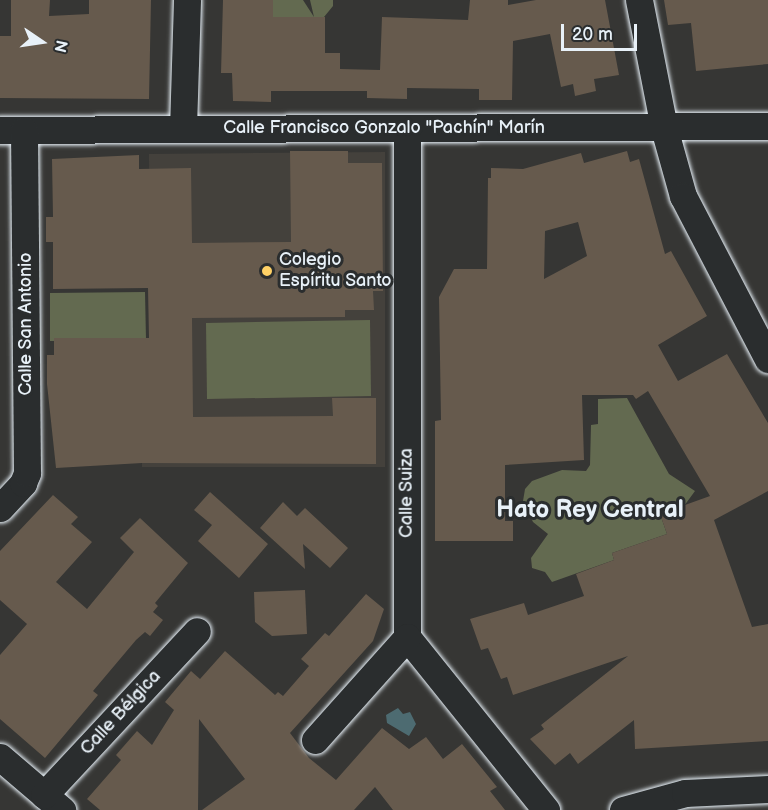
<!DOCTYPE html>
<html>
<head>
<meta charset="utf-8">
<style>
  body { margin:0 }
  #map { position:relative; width:768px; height:810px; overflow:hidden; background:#363634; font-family:"Balsamiq Sans",sans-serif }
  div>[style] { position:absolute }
  .built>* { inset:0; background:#44413c }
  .green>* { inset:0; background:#636a50 }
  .water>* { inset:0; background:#4d6b71 }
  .building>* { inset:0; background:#665a4d }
  .roads { filter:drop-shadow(0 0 2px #e8f1f8) drop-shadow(0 0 2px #e8f1f8) }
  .minor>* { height:27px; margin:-13.5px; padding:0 13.5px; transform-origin:13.5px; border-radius:13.5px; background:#2a2d2e }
  .dots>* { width:16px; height:16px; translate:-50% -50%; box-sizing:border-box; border:3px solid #2a2d2e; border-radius:50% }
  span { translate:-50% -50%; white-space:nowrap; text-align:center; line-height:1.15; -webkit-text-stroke:6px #2a2d2e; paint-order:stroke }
  .street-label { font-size:18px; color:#e8f1f8 }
  .poi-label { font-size:18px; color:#e8f1f8 }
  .left { translate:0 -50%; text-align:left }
  .district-label { font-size:24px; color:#e8f1f8; font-weight:700 }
  .north { position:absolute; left:12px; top:12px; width:60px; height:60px; -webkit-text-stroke:4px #2a2d2e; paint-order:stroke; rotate:103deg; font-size:16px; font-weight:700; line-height:24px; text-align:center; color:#e8f1f8 }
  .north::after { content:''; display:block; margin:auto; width:21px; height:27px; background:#e8f1f8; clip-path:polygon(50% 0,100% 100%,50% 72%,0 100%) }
  .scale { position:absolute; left:561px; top:24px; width:76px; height:27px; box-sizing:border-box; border:3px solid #e8f1f8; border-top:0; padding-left:8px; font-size:18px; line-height:21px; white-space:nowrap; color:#e8f1f8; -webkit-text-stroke:4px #2a2d2e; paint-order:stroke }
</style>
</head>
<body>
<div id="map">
  <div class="built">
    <i style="clip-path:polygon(385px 152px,385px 467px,142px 467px,141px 432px,150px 388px,149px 154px)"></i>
  </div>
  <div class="green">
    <i style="clip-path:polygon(273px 0,303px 0,314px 17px,310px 0,333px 0,333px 6px,324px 17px,272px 17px,267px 12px,273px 9px)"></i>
    <i style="clip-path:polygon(145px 292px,146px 340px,50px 341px,50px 293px)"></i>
    <i style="clip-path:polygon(370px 320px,371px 396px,207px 399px,206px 323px)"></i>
    <i style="clip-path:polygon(627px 398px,669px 474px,695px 491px,684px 506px,660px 514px,667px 534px,612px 553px,614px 560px,552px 582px,545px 572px,532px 568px,531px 558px,548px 534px,533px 522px,523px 501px,525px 489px,532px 481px,562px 470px,586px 471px,590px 465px,591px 425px,598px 424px,598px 399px)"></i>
  </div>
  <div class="water">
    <i style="clip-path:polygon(398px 708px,403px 714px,410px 712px,416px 724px,409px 736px,387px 723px,386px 715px)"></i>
  </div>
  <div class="building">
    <i style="clip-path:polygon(11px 0,50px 0,49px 16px,89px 14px,89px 0,151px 0,149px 99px,0 98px,0 36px,11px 36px)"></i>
    <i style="clip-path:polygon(223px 0,273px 0,273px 17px,325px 17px,325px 53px,340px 53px,340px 69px,380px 70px,382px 17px,468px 20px,470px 0,508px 0,508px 5px,536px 0,605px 0,619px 75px,594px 79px,596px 91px,575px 96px,573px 84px,561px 87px,550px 34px,513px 41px,512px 100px,479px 100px,479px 89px,407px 88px,407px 99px,367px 98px,367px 91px,271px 91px,271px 102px,233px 101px,232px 73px,221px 73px)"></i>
    <i style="clip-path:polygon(664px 0,768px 0,768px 64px,696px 71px,691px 23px,668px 25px)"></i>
    <i style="clip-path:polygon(290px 151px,348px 151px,348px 163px,382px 163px,383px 291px,373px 291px,374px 310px,345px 310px,345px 317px,192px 318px,193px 417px,333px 416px,332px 398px,376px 398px,376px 464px,142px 463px,56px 468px,47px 384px,47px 355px,54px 355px,54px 338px,149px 338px,148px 288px,53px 289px,53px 242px,46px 242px,46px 217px,53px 217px,52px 159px,139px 155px,139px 169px,191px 168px,192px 243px,291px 242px)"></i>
    <i style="clip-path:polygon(evenodd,627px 151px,630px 162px,639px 159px,665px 254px,671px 251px,707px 316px,658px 345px,678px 381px,727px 354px,768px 423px,768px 491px,714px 520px,752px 627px,768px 624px,768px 741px,635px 749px,634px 720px,578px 764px,570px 753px,555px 765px,530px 739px,544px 729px,541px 725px,628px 656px,513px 695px,507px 677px,501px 679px,488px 648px,481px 650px,470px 619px,524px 603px,528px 615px,584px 596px,576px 574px,614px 560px,612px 553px,667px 534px,660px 514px,710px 496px,648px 391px,636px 399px,633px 395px,582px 395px,584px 460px,505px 465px,505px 521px,513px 521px,513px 541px,435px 541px,435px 421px,441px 420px,439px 297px,454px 269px,487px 269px,488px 178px,491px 178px,491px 168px,523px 169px,581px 153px,584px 163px,627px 151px,578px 222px,587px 256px,544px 279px,545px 231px,578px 222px)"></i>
    <i style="clip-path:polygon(210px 492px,268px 544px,239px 578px,198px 541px,212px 525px,194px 510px)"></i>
    <i style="clip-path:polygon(53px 495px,78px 517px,71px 524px,92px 542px,56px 582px,87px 609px,134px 552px,120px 538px,140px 518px,188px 563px,155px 603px,158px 606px,153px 612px,163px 620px,150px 636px,145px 632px,136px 640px,93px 691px,98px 695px,45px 758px,0 719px,0 655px,27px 624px,0 600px,0 551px)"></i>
    <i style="clip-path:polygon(283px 502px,297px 516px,305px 508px,348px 548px,330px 568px,303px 544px,305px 569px,260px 528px)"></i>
    <i style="clip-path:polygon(305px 590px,307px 634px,272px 636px,255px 622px,254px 592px)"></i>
    <i style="clip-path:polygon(366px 594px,384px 609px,373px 641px,290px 733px,309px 758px,336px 780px,382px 728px,409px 749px,426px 737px,443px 759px,462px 744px,497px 787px,490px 791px,505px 810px,393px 810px,375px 787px,354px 810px,202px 810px,245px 779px,199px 719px,198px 810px,100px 810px,87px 799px,121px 760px,116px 755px,137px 731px,152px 745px,174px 710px,165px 702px,191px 671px,200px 679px,225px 651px,275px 695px,278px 692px,283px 696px,309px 666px,301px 659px,325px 633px,329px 636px)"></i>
  </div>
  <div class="roads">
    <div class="minor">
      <i style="left:639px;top:0;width:130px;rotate:78.9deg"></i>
      <i style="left:664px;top:128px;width:71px;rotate:74.4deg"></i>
      <i style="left:683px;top:196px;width:184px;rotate:62.5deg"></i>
      <i style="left:183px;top:128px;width:128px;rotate:-88.2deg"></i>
      <i style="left:407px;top:128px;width:509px;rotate:90deg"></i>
      <i style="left:407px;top:637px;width:222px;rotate:51.2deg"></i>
      <i style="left:0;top:130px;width:768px;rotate:-0.3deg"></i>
      <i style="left:0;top:508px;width:34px;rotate:-47deg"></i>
      <i style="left:23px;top:483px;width:11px;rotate:-68deg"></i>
      <i style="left:27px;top:473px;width:343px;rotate:-90.5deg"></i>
      <i style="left:315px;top:740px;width:138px;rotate:-48.2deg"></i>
      <i style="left:0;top:757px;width:82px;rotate:40.5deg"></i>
      <i style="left:44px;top:795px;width:224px;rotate:-47deg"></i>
      <i style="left:623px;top:810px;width:64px;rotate:-15.3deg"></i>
      <i style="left:685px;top:793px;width:83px;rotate:-2.8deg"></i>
    </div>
  </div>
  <div class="dots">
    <i style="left:267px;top:271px;background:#ffd166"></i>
  </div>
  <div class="street-label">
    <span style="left:384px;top:128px">Calle Francisco Gonzalo "Pachín" Marín</span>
    <span style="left:26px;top:324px;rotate:-90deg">Calle San Antonio</span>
    <span style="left:407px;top:493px;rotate:-90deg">Calle Suiza</span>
    <span style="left:121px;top:713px;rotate:-47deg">Calle Bélgica</span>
  </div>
  <div class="poi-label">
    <span class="left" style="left:279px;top:271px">Colegio<br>Espíritu Santo</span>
  </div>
  <div class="district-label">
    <span style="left:590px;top:510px">Hato Rey Central</span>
  </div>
  <div class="north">N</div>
  <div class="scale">20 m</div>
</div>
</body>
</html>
